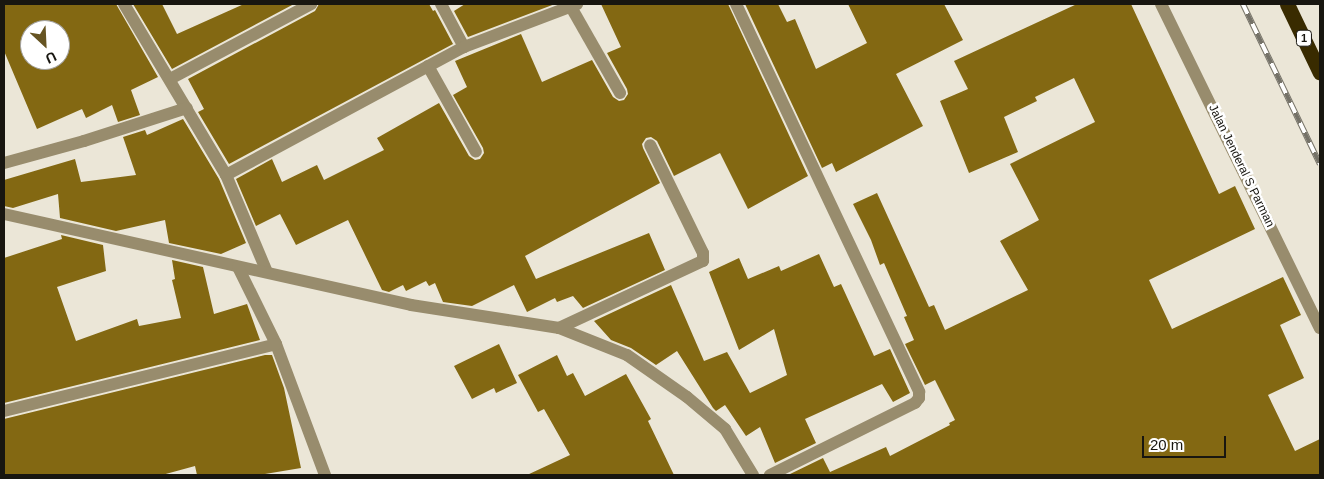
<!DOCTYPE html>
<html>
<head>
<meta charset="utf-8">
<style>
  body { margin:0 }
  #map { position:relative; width:1324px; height:479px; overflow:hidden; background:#ebe6d7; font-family:Helvetica,sans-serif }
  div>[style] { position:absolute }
  .building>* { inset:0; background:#836812 }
  .street>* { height:12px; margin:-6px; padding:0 6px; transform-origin:6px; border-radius:6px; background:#988c6d }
  .highway>* { height:15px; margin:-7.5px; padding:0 7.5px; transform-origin:7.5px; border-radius:7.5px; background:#392b00 }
  .rail>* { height:5.5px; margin-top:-2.75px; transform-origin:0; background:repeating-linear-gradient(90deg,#fff 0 11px,#757268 0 22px); box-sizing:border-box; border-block:1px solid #757268 }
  span { translate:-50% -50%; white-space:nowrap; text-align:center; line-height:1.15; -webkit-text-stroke:5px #fff; paint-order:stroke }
  .shield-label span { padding:1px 4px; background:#fff; border:1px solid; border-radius:4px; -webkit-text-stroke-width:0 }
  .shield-label { font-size:11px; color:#181610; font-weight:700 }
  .street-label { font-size:12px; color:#181610 }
  .frame { position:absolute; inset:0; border:5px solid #181610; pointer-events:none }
  .north { position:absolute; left:20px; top:20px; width:50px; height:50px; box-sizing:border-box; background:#fff; border:1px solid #a3a29f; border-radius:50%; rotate:155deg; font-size:14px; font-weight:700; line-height:20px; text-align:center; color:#181610 }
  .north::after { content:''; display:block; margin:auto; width:18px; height:22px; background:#665422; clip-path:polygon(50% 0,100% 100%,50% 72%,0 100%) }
  .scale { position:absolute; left:1142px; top:436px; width:84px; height:22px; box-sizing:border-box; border:2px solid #181610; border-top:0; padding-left:6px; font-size:15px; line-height:18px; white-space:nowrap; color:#181610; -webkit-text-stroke:4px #fff; paint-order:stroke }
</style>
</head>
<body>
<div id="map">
  <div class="building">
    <i style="clip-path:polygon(evenodd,4px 4px,116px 4px,158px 77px,131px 90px,140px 115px,118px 122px,112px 105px,86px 118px,82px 109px,37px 129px,4px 51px,4px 4px,30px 30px,60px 30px,60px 60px,30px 60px,30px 30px)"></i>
    <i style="clip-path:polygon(133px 4px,162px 4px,177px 34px,244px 4px,294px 4px,172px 69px)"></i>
    <i style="clip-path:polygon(319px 4px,429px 4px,433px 11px,435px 10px,453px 44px,229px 164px,198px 112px,204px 109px,188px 79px,315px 11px)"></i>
    <i style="clip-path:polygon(465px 4px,555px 4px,468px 37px,454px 11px)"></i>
    <i style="clip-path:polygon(601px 4px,728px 4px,808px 176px,748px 209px,720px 153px,674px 176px,657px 141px,651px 137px,646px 138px,642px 144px,643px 148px,660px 183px,525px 256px,536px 279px,649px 233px,665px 270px,583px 308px,573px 296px,557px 302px,555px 298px,527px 312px,514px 285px,472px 306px,443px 302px,435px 283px,429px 286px,426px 281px,406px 291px,403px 285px,389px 292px,382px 290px,348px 220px,296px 245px,280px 214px,256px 226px,236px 179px,272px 159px,282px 182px,317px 165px,324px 180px,384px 150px,377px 138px,439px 103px,469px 156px,475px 160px,480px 159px,484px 153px,483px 148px,453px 95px,467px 87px,455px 61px,521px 34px,542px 82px,592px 60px,613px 97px,619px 101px,624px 100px,628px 94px,627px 89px,607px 53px,621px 47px)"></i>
    <i style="clip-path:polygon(745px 4px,778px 4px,787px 22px,795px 19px,816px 69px,867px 43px,848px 4px,944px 4px,963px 40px,896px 74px,923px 126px,836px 172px,832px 163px,822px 168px)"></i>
    <i style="clip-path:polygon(1077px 4px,1131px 4px,1219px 194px,1235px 186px,1255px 229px,1149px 280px,1172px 329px,1283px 277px,1301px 315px,1280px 325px,1304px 378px,1268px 395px,1295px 451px,1320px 439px,1320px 475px,788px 475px,823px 458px,830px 472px,886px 447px,890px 456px,950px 425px,949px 423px,955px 420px,935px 380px,925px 385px,905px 344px,914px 340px,904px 317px,907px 316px,884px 263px,880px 265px,871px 240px,853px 204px,877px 193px,929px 307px,934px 305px,945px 330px,1028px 290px,1000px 241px,1039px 220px,1010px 164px,1095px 122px,1074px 78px,1035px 97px,1037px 101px,1004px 117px,1018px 152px,969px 173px,940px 101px,968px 89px,954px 61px)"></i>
    <i style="clip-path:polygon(183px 119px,219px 179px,246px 243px,221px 254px,169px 243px,165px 220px,116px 231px,60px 218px,58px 194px,13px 208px,4px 206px,4px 180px,75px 159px,81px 182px,136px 175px,123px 137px,145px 130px,147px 135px)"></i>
    <i style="clip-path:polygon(61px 235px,103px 245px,106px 271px,57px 287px,76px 341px,137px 319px,139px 326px,181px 318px,172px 280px,175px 279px,172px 260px,203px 267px,214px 314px,247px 304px,260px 340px,4px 403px,4px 258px,62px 239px)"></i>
    <i style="clip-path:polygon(819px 254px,834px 287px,841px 284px,874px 356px,890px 349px,910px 393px,893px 402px,882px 384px,805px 419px,816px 443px,775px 463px,760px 427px,746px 436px,725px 405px,716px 411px,713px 408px,677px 351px,656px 365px,631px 348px,611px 340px,594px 321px,671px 285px,704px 361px,727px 352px,750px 393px,787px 375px,774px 329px,739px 350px,709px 272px,739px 258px,748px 279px,779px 266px,781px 271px)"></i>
    <i style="clip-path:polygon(499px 344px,517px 383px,496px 393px,494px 388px,472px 399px,454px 366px)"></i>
    <i style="clip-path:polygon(265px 355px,272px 355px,284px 388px,301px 468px,259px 475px,197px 475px,195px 466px,162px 475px,4px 475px,4px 419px)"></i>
    <i style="clip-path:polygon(557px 355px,567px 376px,573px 373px,585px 396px,626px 374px,651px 419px,648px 421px,674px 475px,527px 475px,570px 455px,544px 409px,538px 412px,518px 375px)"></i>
  </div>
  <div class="street">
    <i style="left:124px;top:4px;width:199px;rotate:59.2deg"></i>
    <i style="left:226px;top:175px;width:105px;rotate:67.1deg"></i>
    <i style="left:441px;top:4px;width:49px;rotate:61.9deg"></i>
    <i style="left:736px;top:4px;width:429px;rotate:64.7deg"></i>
    <i style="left:919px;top:392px;width:6px;rotate:90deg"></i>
    <i style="left:919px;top:398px;width:6px;rotate:129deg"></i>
    <i style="left:915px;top:403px;width:162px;rotate:153.6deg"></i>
    <i style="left:1161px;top:4px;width:361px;rotate:63.9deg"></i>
    <i style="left:571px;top:7px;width:99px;rotate:60.3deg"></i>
    <i style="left:428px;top:66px;width:98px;rotate:60.8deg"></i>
    <i style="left:170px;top:79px;width:160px;rotate:-28deg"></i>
    <i style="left:4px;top:163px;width:83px;rotate:-15.4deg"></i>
    <i style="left:84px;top:141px;width:108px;rotate:-17.8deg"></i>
    <i style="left:226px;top:175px;width:270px;rotate:-28.3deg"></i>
    <i style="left:464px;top:47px;width:121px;rotate:-20.8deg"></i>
    <i style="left:4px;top:214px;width:417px;rotate:12.6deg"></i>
    <i style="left:411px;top:305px;width:150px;rotate:8.8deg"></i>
    <i style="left:559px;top:328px;width:73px;rotate:21.7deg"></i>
    <i style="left:627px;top:355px;width:73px;rotate:35deg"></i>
    <i style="left:687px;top:397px;width:50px;rotate:40.1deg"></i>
    <i style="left:725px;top:429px;width:54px;rotate:58.7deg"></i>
    <i style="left:238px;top:267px;width:86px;rotate:63.7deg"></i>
    <i style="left:276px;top:344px;width:140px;rotate:69.5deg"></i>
    <i style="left:559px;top:328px;width:159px;rotate:-25deg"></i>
    <i style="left:703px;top:261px;width:8px;rotate:-90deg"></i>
    <i style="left:703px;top:253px;width:120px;rotate:-116.1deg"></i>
    <i style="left:4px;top:411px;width:280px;rotate:-13.8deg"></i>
  </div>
  <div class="highway">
    <i style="left:1287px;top:4px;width:76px;rotate:64.4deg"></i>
  </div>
  <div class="rail">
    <i style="left:1243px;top:4px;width:178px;rotate:64.3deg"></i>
  </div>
  <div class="shield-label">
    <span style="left:1304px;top:38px">1</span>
  </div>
  <div class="street-label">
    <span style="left:1241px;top:166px;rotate:64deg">Jalan Jenderal S Parman</span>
  </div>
  <div class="frame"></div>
  <div class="north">U</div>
  <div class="scale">20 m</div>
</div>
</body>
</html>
